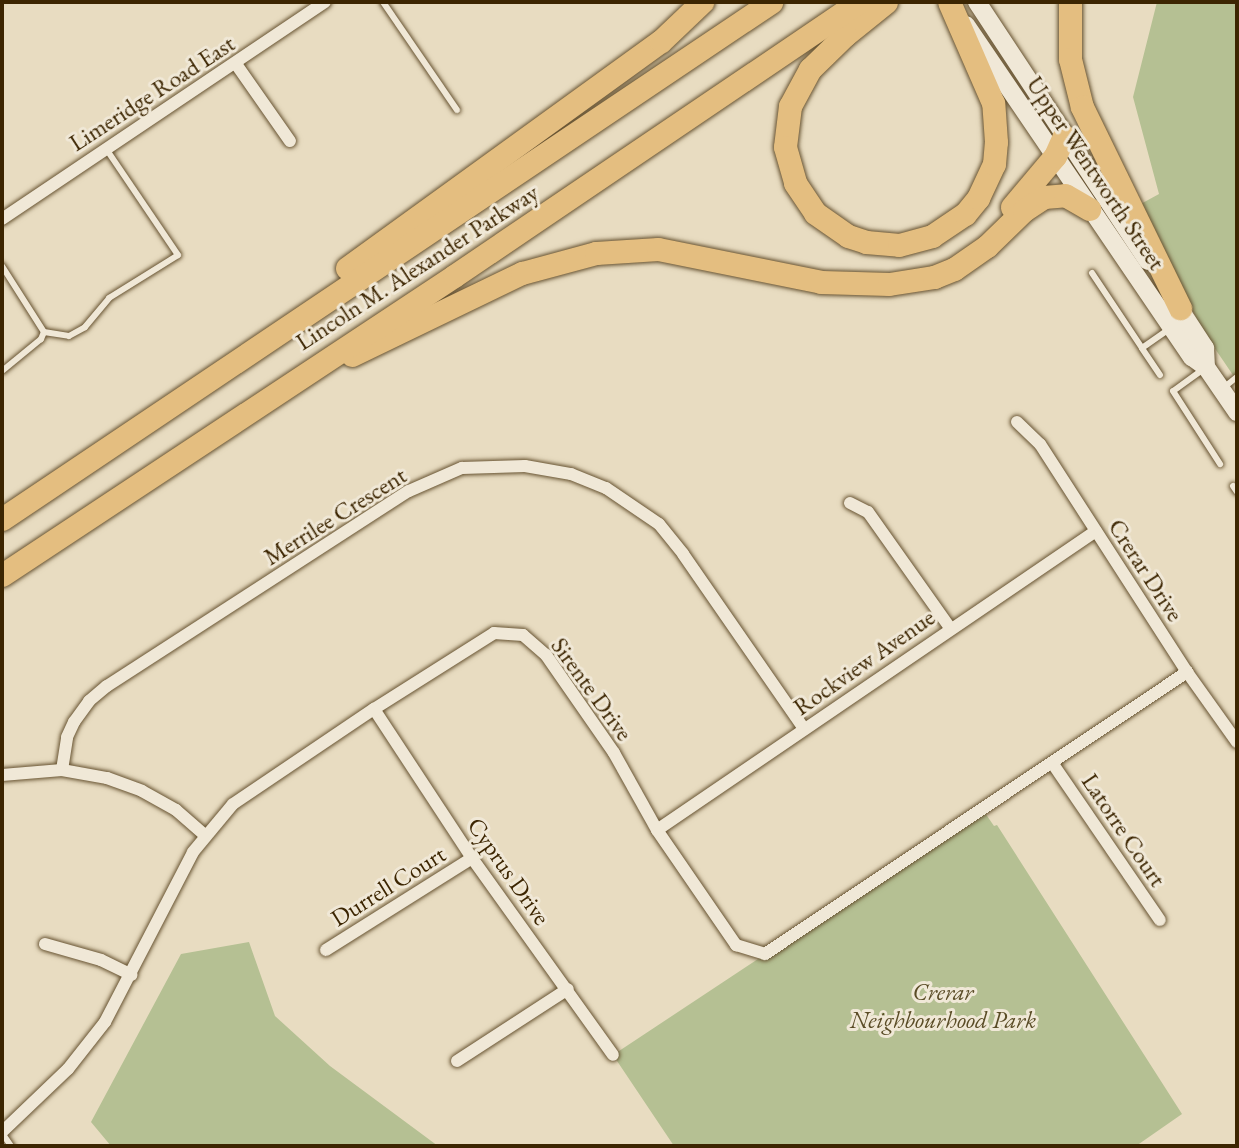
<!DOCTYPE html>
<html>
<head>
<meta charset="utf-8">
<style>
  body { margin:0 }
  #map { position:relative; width:1239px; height:1148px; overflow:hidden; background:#e8dcc1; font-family:"EB Garamond",serif }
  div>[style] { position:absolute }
  .green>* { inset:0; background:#b5c093 }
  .roads { filter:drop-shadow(0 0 2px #675331) drop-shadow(0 0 2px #675331) }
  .service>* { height:6px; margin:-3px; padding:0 3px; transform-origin:3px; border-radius:3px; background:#f0e8d7 }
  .minor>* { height:12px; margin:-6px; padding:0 6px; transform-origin:6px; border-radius:6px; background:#f0e8d7 }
  .secondary>* { height:18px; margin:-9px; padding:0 9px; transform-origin:9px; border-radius:9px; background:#f0e8d7 }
  .motorway>* { height:23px; margin:-11.5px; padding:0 11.5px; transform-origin:11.5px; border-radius:11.5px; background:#e4be80 }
  span { translate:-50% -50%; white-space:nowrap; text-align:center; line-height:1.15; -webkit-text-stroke:6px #f0e8d7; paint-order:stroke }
  .street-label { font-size:24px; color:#3c2501 }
  .park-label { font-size:24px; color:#5a4c26; font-style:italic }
  .frame { position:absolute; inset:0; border:4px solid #3c2501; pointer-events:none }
</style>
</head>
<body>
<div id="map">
  <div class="green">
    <i style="clip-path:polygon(1157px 2px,1237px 2px,1237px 381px,1205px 334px,1137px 206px,1159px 194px,1133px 97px)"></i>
    <i style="clip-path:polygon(983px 810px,994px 826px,997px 825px,1182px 1114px,1136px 1146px,674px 1146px,613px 1055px)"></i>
    <i style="clip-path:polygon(249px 942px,275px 1016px,330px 1066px,438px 1146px,111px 1146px,91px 1122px,181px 954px)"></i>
  </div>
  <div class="roads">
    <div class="service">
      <i style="left:383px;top:2px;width:131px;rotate:55.6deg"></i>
      <i style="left:2px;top:266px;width:78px;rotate:57.5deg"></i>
      <i style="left:44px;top:332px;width:8px;rotate:113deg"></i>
      <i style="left:41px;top:339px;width:50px;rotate:140.6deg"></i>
      <i style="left:1092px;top:273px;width:90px;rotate:56.3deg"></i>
      <i style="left:44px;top:332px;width:25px;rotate:9deg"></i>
      <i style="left:69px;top:336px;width:18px;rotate:-29deg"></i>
      <i style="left:85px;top:327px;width:38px;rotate:-50deg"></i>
      <i style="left:109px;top:298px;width:81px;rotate:-31.9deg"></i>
      <i style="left:178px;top:255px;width:127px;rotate:-124.1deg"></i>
      <i style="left:1205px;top:368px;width:39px;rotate:144deg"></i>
      <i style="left:1173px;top:391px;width:87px;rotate:57.2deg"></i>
      <i style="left:1160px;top:375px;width:32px;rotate:-124deg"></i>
      <i style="left:1142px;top:348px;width:35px;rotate:-35deg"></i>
      <i style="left:1222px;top:389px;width:19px;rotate:-39deg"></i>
      <i style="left:1233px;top:486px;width:7px;rotate:56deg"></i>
      <i style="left:2px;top:1133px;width:16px;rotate:55deg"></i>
    </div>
    <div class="minor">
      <i style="left:236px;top:64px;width:94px;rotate:55deg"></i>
      <i style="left:2px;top:219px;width:389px;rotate:-33.9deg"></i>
      <i style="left:1017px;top:422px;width:32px;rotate:44deg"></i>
      <i style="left:1040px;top:444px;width:271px;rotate:57.2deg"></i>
      <i style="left:1187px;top:672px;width:86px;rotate:54.5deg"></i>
      <i style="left:850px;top:503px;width:20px;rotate:27deg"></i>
      <i style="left:868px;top:512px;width:142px;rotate:54.7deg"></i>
      <i style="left:374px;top:709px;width:178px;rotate:56.7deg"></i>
      <i style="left:472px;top:858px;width:242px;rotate:54.4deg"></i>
      <i style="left:1053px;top:764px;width:189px;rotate:55.6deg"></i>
      <i style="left:62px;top:770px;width:46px;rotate:10.1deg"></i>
      <i style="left:107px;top:778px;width:37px;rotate:20deg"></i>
      <i style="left:142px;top:791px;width:39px;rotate:29deg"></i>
      <i style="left:176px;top:810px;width:38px;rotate:41deg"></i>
      <i style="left:2px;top:775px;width:60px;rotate:-4.8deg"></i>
      <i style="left:62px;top:770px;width:33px;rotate:-81deg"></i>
      <i style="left:67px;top:737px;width:17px;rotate:-65deg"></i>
      <i style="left:74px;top:722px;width:26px;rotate:-54deg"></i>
      <i style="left:89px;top:701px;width:23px;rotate:-40deg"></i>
      <i style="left:107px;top:686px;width:359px;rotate:-32.9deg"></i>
      <i style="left:409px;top:491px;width:58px;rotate:-23.5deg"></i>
      <i style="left:462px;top:468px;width:63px;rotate:-1.8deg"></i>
      <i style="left:525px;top:466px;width:47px;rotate:9.9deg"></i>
      <i style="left:571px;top:474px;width:38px;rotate:22deg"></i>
      <i style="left:606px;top:488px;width:64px;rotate:34.2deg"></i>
      <i style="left:659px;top:524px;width:38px;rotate:51deg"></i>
      <i style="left:683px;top:554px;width:213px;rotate:55.3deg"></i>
      <i style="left:657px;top:830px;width:531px;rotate:-34.26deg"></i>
      <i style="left:45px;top:944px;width:58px;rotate:15.9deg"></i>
      <i style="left:101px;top:960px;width:34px;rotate:26deg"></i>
      <i style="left:326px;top:950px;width:173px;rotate:-32.2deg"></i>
      <i style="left:457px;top:1061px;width:132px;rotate:-33deg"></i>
      <i style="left:2px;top:1132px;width:91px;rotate:-43.7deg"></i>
      <i style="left:68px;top:1069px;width:60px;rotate:-51.8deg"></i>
      <i style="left:105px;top:1022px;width:191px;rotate:-62.6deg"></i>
      <i style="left:193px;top:852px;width:62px;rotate:-50.2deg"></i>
      <i style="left:233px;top:804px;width:170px;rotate:-34deg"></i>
      <i style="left:374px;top:709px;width:142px;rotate:-32.3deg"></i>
      <i style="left:494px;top:633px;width:29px;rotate:4deg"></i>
      <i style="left:523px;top:635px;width:30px;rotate:41deg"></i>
      <i style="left:546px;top:655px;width:119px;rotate:55.2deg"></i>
      <i style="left:614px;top:753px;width:88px;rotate:60.8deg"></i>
      <i style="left:657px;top:830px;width:140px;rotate:55.5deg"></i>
      <i style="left:736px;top:945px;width:30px;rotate:17deg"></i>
      <i style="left:765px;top:954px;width:508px;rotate:-33.75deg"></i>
    </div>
    <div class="secondary">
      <i style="left:977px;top:2px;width:310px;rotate:56.6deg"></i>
      <i style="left:966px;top:25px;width:402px;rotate:55.8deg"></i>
      <i style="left:1192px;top:357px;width:17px;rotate:36deg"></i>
      <i style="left:1206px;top:367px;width:55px;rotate:55.4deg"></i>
      <i style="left:1173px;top:299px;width:59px;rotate:56.9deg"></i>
      <i style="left:1205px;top:348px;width:19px;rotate:87deg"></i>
    </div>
    <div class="motorway">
      <i style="left:886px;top:2px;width:53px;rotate:141.2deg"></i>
      <i style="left:845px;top:35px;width:49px;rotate:135.8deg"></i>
      <i style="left:810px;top:69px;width:42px;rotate:118.4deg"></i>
      <i style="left:790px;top:106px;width:41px;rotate:97deg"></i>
      <i style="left:785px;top:147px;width:37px;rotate:74deg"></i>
      <i style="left:795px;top:183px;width:36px;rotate:56deg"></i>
      <i style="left:815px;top:213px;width:40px;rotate:34.9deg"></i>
      <i style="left:848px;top:236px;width:19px;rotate:18deg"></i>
      <i style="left:866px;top:242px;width:33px;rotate:5deg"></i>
      <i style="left:899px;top:245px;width:34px;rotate:-15deg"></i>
      <i style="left:932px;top:236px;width:40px;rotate:-34deg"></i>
      <i style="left:965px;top:214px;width:21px;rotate:-51deg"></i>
      <i style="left:978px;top:198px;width:38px;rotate:-65deg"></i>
      <i style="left:994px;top:164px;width:22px;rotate:-85deg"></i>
      <i style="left:996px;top:142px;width:39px;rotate:-94deg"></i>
      <i style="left:993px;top:103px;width:110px;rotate:-113.5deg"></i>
      <i style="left:1070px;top:2px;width:57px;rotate:90deg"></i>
      <i style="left:1070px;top:59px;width:49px;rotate:76deg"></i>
      <i style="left:1082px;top:107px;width:224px;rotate:64deg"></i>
      <i style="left:1012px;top:207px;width:67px;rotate:-49.9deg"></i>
      <i style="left:1055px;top:156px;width:22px;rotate:-66deg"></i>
      <i style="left:347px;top:268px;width:387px;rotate:-35.9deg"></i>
      <i style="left:661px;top:41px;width:57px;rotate:-43.6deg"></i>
      <i style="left:352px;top:355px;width:189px;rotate:-25.8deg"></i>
      <i style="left:522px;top:273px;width:77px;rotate:-15.1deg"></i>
      <i style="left:596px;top:253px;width:62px;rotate:-3.7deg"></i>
      <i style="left:658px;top:249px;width:166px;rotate:11.4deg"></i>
      <i style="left:821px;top:282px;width:68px;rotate:1.7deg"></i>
      <i style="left:889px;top:284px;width:46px;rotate:-8.8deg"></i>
      <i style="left:934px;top:277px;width:22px;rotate:-22deg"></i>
      <i style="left:954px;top:269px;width:40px;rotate:-34.9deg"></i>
      <i style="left:987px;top:246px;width:52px;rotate:-44.2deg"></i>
      <i style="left:1024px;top:210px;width:24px;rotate:-33deg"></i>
      <i style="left:1044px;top:197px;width:21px;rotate:-5deg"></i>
      <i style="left:1065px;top:195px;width:28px;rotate:30deg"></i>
      <i style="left:2px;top:519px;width:927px;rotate:-33.91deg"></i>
      <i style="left:2px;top:575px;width:542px;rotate:-33.48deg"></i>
      <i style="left:454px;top:276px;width:489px;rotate:-34.1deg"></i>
    </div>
  </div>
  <div class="street-label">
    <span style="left:152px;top:93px;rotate:-33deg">Limeridge Road East</span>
    <span style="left:1096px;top:173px;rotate:56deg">Upper Wentworth Street</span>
    <span style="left:417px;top:267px;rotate:-33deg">Lincoln M. Alexander Parkway</span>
    <span style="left:335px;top:516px;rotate:-32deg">Merrilee Crescent</span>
    <span style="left:1146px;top:570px;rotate:57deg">Crerar Drive</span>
    <span style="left:864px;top:662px;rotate:-35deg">Rockview Avenue</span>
    <span style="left:592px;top:689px;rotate:54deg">Sirente Drive</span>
    <span style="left:1124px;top:830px;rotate:56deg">Latorre Court</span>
    <span style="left:509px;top:871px;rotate:55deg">Cyprus Drive</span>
    <span style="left:388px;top:886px;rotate:-32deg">Durrell Court</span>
  </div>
  <div class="park-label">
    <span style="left:943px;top:1006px">Crerar<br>Neighbourhood Park</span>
  </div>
  <div class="frame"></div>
</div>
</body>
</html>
